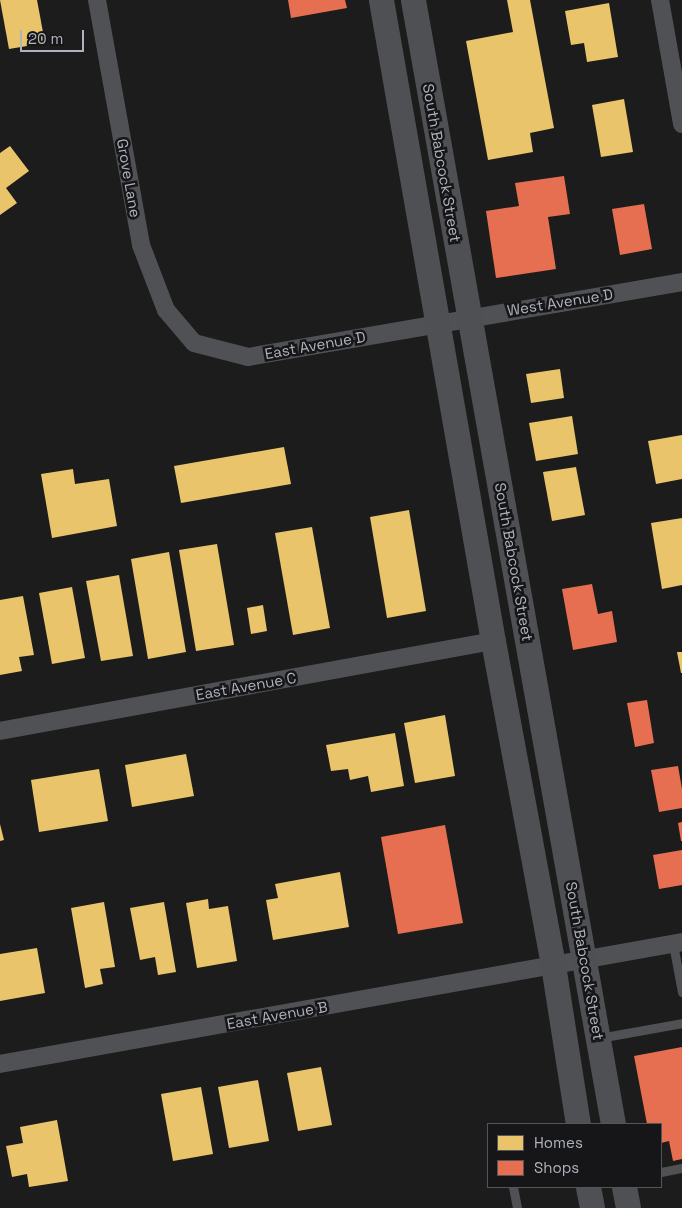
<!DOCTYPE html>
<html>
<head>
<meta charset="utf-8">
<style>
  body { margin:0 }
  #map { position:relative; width:682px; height:1208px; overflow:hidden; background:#1c1c1c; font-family:"Space Grotesk",sans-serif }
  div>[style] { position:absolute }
  .homes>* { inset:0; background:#e9c46a }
  .shops>* { inset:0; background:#e76f51 }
  .lane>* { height:9px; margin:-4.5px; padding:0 4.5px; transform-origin:4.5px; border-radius:4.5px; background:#505155 }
  .street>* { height:18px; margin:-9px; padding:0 9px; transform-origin:9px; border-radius:9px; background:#505155 }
  .secondary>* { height:25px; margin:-12.5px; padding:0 12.5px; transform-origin:12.5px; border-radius:12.5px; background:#4f5053 }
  span { translate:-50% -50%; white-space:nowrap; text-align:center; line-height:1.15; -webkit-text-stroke:5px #161618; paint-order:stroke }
  .street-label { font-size:15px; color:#aeb3bc }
  .legend { position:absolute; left:487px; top:1123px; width:175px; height:65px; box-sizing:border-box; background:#161618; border:1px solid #53555a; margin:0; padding:6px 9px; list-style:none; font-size:15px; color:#aeb3bc }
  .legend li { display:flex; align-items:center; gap:10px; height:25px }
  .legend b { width:25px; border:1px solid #53555a }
  .scale { position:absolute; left:20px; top:30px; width:64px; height:22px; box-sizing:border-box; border:2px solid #aeb3bc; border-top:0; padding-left:6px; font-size:15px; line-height:18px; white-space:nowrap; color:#aeb3bc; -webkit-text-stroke:4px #161618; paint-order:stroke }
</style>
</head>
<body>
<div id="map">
  <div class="homes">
    <i style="clip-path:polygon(0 0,37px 0,45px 43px,9px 49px)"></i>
    <i style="clip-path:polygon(507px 0,530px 0,554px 128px,530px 133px,533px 152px,488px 160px,466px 41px,513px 32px)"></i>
    <i style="clip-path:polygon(609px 3px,618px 57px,587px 62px,584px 43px,571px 45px,565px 11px)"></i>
    <i style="clip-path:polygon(624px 99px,633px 152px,601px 157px,592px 105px)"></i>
    <i style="clip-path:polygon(10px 146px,29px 171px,6px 188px,17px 203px,0 215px,0 153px)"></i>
    <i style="clip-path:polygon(560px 369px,564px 398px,531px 403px,526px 374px)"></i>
    <i style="clip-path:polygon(572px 416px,578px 454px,536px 461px,529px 423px)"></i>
    <i style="clip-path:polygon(682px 435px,682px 479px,656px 484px,648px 441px)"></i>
    <i style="clip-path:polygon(284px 447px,291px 484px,181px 503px,174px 466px)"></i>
    <i style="clip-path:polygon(576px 467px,585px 515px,552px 521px,543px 472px)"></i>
    <i style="clip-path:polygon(73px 469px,75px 484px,109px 479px,117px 526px,52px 538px,41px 474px)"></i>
    <i style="clip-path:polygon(409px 510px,426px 611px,387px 618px,370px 517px)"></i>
    <i style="clip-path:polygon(682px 518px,682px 585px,662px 589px,651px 523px)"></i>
    <i style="clip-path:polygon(312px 527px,330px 628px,293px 635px,275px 533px)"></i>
    <i style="clip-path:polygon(217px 544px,234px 645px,196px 651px,179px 550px)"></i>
    <i style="clip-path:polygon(169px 552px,186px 652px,148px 659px,131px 559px)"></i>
    <i style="clip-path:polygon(119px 575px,133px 656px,101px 661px,86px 581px)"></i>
    <i style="clip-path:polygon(72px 587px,85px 658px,52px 664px,39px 593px)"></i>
    <i style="clip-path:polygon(23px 596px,34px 655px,19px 657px,22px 671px,0 675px,0 600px)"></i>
    <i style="clip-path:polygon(263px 605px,267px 631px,251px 634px,247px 608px)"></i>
    <i style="clip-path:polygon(677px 652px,682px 652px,682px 673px,681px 673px)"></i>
    <i style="clip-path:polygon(445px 715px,455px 776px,415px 783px,404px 723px)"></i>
    <i style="clip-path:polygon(395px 733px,404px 786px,371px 792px,368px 776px,350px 780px,348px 769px,331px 771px,326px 745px)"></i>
    <i style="clip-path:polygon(186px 754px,194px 796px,132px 807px,125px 765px)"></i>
    <i style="clip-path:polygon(99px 769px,108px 821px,39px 832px,31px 780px)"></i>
    <i style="clip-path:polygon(0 824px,4px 840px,0 841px)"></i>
    <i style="clip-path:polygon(340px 872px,349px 927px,273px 940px,266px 900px,278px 898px,275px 884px)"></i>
    <i style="clip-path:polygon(208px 899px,209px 909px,228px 906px,237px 961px,197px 968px,186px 903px)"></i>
    <i style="clip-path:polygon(104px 902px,115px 967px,100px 969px,103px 984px,85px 988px,71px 908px)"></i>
    <i style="clip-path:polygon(164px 902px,176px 972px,158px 975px,155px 957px,140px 960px,130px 908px)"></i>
    <i style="clip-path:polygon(37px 948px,45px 993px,0 1001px,0 954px)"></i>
    <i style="clip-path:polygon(321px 1067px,332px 1125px,298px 1131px,287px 1073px)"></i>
    <i style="clip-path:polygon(258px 1080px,269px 1141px,229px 1148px,218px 1087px)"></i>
    <i style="clip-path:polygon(201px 1087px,213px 1154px,173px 1161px,161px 1094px)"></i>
    <i style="clip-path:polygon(57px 1120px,68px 1181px,29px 1187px,27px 1174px,12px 1177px,6px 1146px,23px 1143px,20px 1127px)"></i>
  </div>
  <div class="shops">
    <i style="clip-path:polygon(288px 0,345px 0,347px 8px,291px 18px)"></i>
    <i style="clip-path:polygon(564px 176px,570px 214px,548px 217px,556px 269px,496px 278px,486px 211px,519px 206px,515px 183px)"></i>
    <i style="clip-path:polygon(644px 204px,652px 249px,620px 255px,612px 209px)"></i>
    <i style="clip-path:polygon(592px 584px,598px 614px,612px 611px,617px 642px,573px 650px,562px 589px)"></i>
    <i style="clip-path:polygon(647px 700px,654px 743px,635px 747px,627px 703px)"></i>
    <i style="clip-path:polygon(678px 766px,682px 789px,682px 808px,659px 812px,651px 770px)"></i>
    <i style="clip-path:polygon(682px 822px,682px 841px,681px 841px,678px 823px)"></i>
    <i style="clip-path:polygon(445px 825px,463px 923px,398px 934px,381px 837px)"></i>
    <i style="clip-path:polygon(682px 850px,682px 885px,659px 889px,653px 855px)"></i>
    <i style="clip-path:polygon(682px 1047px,682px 1159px,673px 1161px,669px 1141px,661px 1143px,661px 1124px,647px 1124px,634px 1056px)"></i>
  </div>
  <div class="lane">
    <i style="left:673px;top:944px;width:49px;rotate:79.4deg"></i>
    <i style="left:599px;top:1038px;width:84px;rotate:-10.2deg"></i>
    <i style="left:661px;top:1172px;width:21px;rotate:-11deg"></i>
    <i style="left:513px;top:1187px;width:21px;rotate:79deg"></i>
  </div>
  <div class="street">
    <i style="left:97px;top:0;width:249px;rotate:79.8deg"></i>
    <i style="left:141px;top:245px;width:70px;rotate:69deg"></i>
    <i style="left:166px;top:310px;width:43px;rotate:49.7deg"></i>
    <i style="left:194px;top:343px;width:56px;rotate:14.5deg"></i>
    <i style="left:248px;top:357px;width:440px;rotate:-9.8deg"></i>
    <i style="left:660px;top:0;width:126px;rotate:79.9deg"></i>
    <i style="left:0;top:731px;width:501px;rotate:-10.35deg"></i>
    <i style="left:0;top:1064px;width:693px;rotate:-10.14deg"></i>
  </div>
  <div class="secondary">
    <i style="left:381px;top:0;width:651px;rotate:80.09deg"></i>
    <i style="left:493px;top:641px;width:330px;rotate:79.5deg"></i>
    <i style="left:553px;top:965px;width:161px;rotate:81.1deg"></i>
    <i style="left:413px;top:0;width:1142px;rotate:79.91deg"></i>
    <i style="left:588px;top:1187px;width:21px;rotate:79deg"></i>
    <i style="left:624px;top:1187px;width:21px;rotate:79deg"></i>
  </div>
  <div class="street-label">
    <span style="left:442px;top:163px;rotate:80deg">South Babcock Street</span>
    <span style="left:129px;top:178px;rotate:80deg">Grove Lane</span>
    <span style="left:560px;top:302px;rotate:-9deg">West Avenue D</span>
    <span style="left:315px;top:345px;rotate:-10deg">East Avenue D</span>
    <span style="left:514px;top:562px;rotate:80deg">South Babcock Street</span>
    <span style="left:246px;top:686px;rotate:-10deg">East Avenue C</span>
    <span style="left:585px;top:961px;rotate:80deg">South Babcock Street</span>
    <span style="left:277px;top:1015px;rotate:-10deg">East Avenue B</span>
  </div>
  <ul class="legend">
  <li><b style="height:14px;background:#e9c46a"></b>Homes</li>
  <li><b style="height:14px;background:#e76f51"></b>Shops</li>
  </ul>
  <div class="scale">20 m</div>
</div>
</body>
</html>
